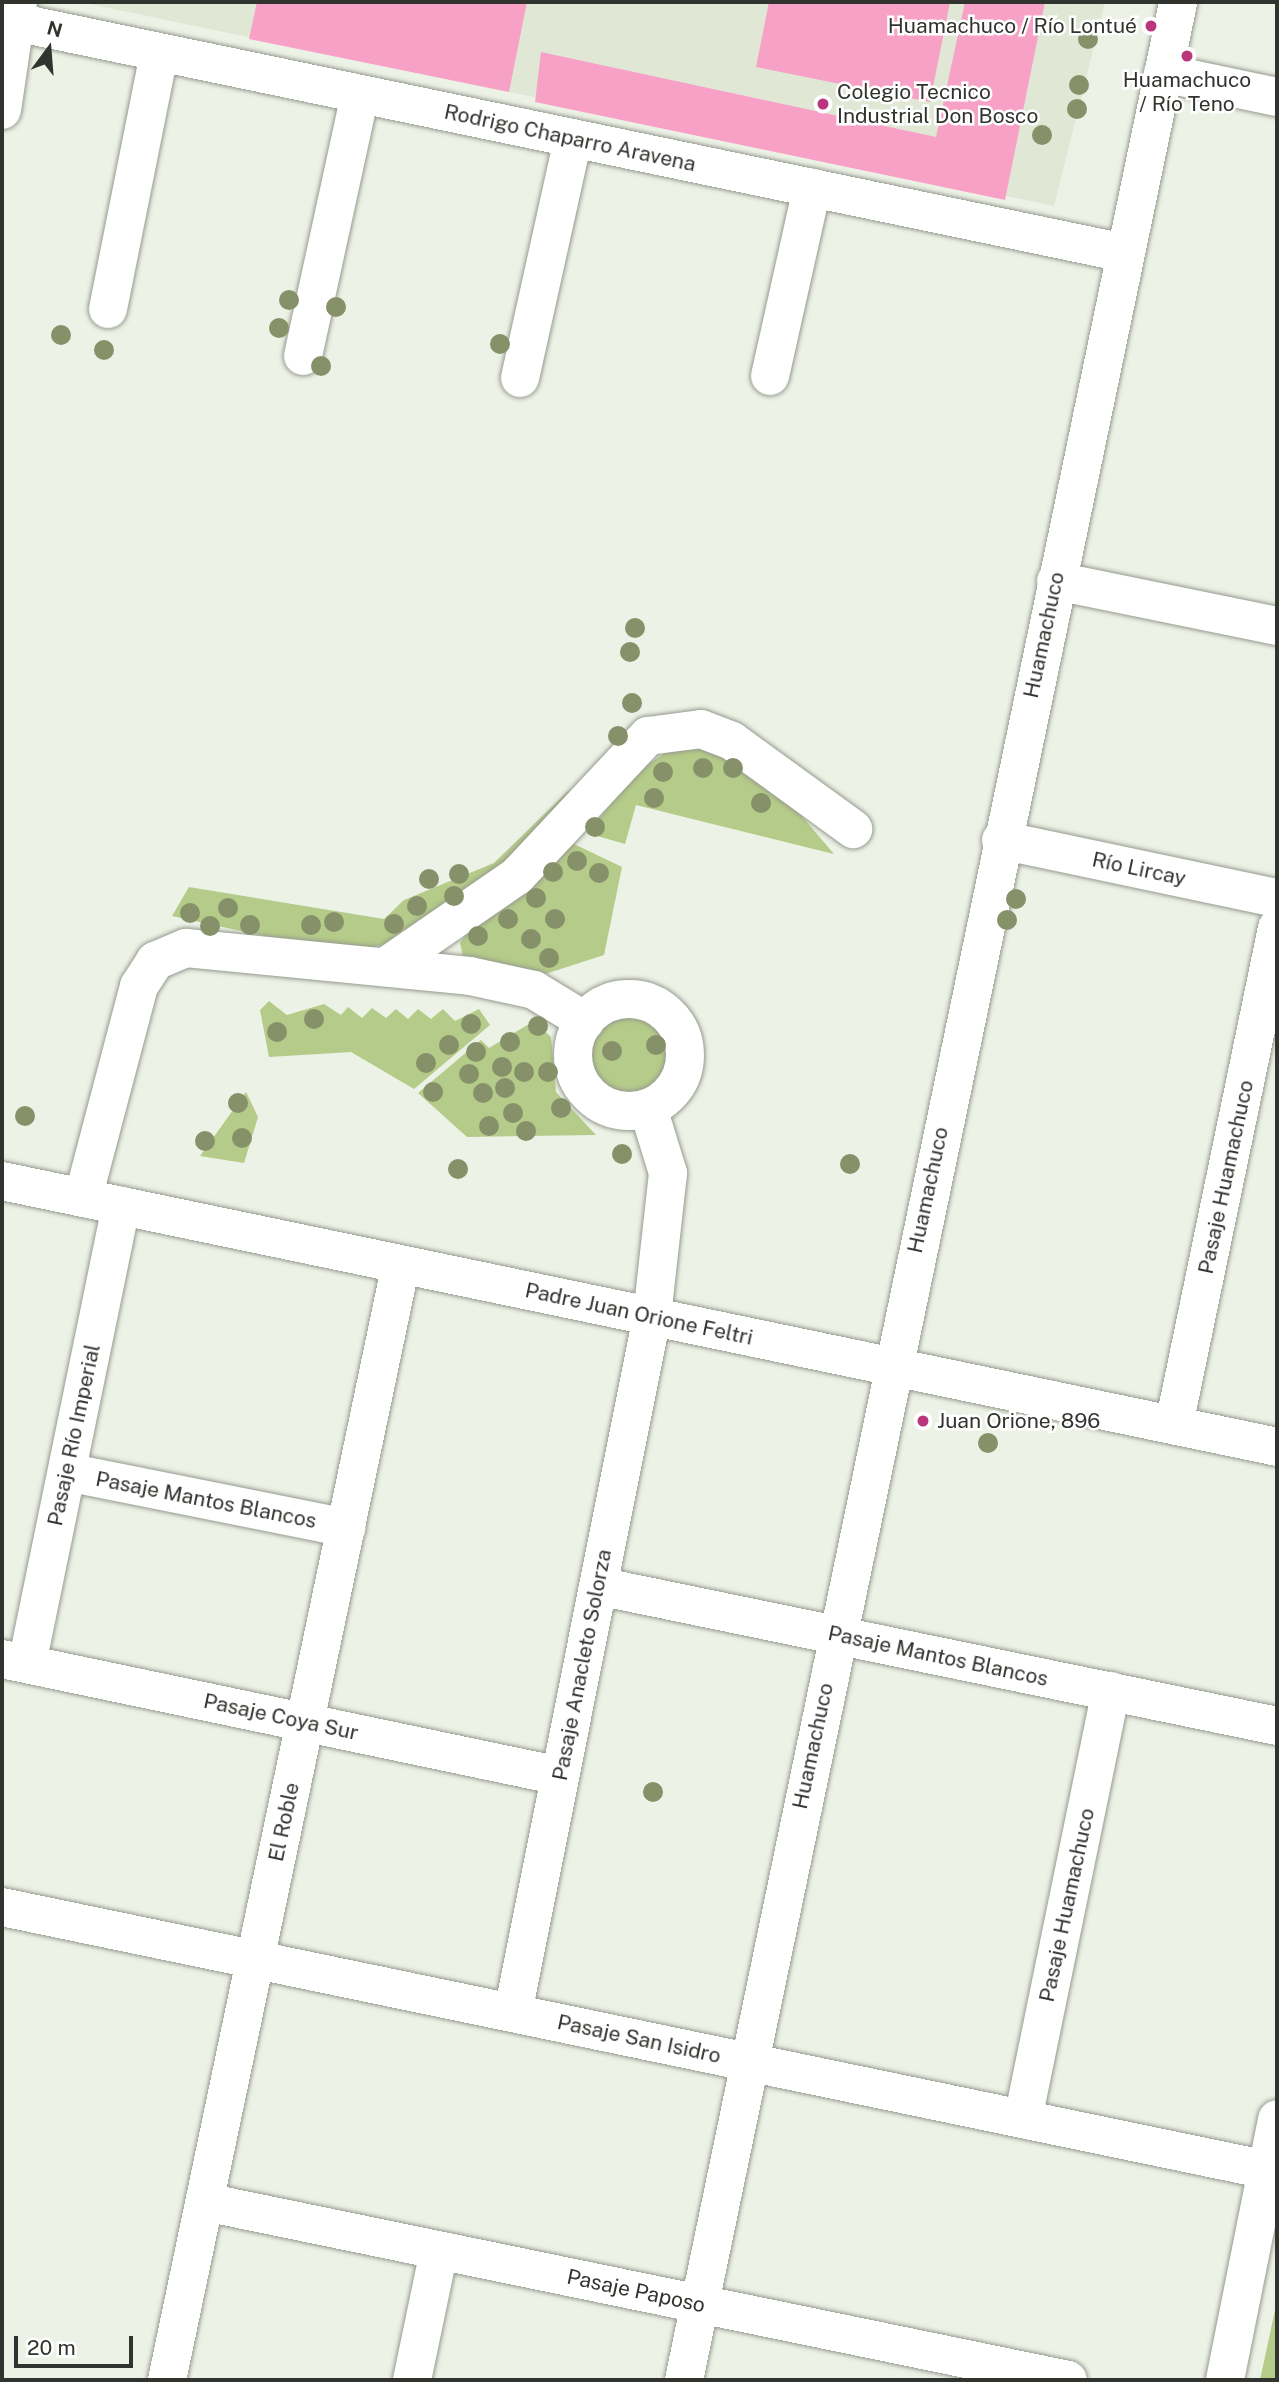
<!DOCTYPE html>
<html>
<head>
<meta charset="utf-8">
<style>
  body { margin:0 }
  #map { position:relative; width:1279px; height:2382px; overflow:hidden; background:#edf2e6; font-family:"Public Sans",sans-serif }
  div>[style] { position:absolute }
  .built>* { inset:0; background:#e0e7d5 }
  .green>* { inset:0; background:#b5cb89 }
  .round { border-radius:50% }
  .building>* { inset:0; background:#f8a1c7 }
  .roads { filter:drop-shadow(0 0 2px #969a8f) drop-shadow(0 0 2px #969a8f) }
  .minor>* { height:38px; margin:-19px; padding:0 19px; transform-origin:19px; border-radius:19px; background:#fff }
  .minor>.ring { margin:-19px; padding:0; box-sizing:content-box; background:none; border:38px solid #fff; border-radius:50% }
  .trees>* { width:20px; height:20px; margin:-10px; border-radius:50%; background:#879169 }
  .dots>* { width:19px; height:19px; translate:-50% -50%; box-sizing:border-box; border:4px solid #fff; border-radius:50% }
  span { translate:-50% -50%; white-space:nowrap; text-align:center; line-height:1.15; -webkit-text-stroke:5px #fff; paint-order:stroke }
  .poi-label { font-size:21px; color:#31332e }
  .right { translate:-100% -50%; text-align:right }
  .left { translate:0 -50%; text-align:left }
  .street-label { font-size:21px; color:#31332e }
  .frame { position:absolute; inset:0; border:4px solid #31332e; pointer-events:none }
  .north { position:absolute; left:14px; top:14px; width:70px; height:70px; -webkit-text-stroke:5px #fff; paint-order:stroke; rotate:16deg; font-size:19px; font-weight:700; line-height:28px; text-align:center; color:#31332e }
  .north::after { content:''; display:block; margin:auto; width:24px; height:32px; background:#31332e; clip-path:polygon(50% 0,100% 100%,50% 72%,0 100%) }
  .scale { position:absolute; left:14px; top:2336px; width:119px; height:32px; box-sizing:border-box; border:4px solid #31332e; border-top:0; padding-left:9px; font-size:21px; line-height:24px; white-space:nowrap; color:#31332e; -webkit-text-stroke:5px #fff; paint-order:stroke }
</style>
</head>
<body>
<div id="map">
  <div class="built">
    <i style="clip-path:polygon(80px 2px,1105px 2px,1054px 206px)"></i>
  </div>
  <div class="green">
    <i style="clip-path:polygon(698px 747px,722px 754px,795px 808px,834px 854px,636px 805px,625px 844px,587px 833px,639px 770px,668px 751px)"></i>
    <i style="clip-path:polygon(568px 791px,579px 800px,554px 835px,409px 940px,342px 953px,172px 916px,189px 887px,384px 919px,404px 900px,494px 863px)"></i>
    <i style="clip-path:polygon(574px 844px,622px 867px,604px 955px,539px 976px,464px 961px,460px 943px,488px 905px)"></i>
    <i style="clip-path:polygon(269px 1001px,287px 1015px,324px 1004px,341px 1015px,348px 1007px,362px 1018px,372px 1008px,386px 1018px,396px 1009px,408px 1019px,418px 1009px,431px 1019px,443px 1009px,455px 1021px,479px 1009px,490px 1025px,414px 1089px,351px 1052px,269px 1057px,260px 1010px)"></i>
    <i class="round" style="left:586px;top:1014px;width:86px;height:86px"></i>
    <i style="clip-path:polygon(534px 1021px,551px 1037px,556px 1092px,596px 1135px,467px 1137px,418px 1093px,481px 1040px,489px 1048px)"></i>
    <i style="clip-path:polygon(246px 1092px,258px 1117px,244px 1163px,200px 1156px)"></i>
    <i style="clip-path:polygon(1277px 2301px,1277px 2380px,1260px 2380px)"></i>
  </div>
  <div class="building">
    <i style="clip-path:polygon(257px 2px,527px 2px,509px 92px,249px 39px)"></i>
    <i style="clip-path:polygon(769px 2px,950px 2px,930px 102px,756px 67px)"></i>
    <i style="clip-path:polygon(965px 2px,1045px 2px,1005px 200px,535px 102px,541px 52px,936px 137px)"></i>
  </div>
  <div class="roads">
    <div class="minor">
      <i style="left:15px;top:22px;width:1134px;rotate:11.76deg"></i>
      <i style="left:1163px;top:73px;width:116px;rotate:11.9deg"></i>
      <i style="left:2px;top:110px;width:109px;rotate:-81.6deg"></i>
      <i style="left:108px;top:309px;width:261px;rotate:-78.7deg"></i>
      <i style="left:303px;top:356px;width:267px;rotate:-77.7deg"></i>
      <i style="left:770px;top:376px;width:193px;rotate:-77.4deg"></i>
      <i style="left:520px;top:378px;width:245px;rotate:-77.5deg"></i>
      <i style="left:1056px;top:581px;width:226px;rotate:11.5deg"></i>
      <i style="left:1001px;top:840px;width:282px;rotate:11.9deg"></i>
      <i style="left:385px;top:967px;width:160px;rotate:-34.6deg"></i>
      <i style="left:517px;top:876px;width:192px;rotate:-46.9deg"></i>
      <i style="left:648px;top:736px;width:53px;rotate:-7.5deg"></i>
      <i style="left:701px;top:729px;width:33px;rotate:21deg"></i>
      <i style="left:732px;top:741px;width:150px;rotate:36deg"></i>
      <i class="ring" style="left:573px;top:999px;width:74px;height:74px"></i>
      <i style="left:2px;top:1181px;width:1302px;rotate:11.78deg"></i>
      <i style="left:83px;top:1198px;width:219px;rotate:-75.2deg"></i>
      <i style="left:139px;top:986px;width:30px;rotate:-57deg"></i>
      <i style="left:155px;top:961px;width:34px;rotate:-23deg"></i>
      <i style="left:186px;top:948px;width:285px;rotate:5.6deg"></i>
      <i style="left:470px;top:976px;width:66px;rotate:12.3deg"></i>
      <i style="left:534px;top:990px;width:60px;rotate:31.3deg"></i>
      <i style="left:1174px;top:1425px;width:508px;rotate:-78.29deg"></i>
      <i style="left:67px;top:1472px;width:285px;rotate:11.3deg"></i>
      <i style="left:598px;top:1586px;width:693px;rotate:11.65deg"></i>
      <i style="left:2px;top:1659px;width:570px;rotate:11.84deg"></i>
      <i style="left:27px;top:1664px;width:468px;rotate:-78.4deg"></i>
      <i style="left:2px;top:1907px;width:1302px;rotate:11.74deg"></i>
      <i style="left:513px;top:2013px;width:711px;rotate:-78.72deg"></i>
      <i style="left:652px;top:1316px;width:144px;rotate:-83.6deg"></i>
      <i style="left:668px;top:1173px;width:68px;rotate:-107.1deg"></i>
      <i style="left:1023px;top:2119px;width:437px;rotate:-78.4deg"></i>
      <i style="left:205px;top:2202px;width:881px;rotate:11.65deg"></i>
      <i style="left:167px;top:2380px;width:1140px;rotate:-78.16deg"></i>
      <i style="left:412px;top:2380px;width:132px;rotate:-78.2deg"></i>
      <i style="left:684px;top:2380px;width:2429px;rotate:-78.26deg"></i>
      <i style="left:1225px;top:2380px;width:266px;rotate:-78.7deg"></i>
    </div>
  </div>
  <div class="trees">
    <i style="left:1088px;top:39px"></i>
    <i style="left:1079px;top:85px"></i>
    <i style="left:1077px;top:109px"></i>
    <i style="left:1042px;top:135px"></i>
    <i style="left:289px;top:300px"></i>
    <i style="left:336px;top:307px"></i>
    <i style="left:279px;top:328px"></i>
    <i style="left:61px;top:335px"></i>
    <i style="left:500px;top:344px"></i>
    <i style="left:104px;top:350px"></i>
    <i style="left:321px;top:366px"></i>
    <i style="left:635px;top:628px"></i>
    <i style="left:630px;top:652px"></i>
    <i style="left:632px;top:703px"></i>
    <i style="left:618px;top:736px"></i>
    <i style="left:703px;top:768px"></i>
    <i style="left:733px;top:768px"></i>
    <i style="left:663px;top:772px"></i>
    <i style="left:654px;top:798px"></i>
    <i style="left:761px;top:803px"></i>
    <i style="left:595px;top:827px"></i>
    <i style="left:577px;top:861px"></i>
    <i style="left:553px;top:872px"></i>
    <i style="left:599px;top:873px"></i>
    <i style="left:459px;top:874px"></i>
    <i style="left:429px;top:879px"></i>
    <i style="left:454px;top:896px"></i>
    <i style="left:536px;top:898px"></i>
    <i style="left:1016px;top:899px"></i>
    <i style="left:417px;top:906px"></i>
    <i style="left:228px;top:908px"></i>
    <i style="left:190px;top:913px"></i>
    <i style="left:508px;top:919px"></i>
    <i style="left:555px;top:919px"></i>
    <i style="left:1007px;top:920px"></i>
    <i style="left:334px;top:922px"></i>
    <i style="left:394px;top:924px"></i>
    <i style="left:250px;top:925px"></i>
    <i style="left:311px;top:925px"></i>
    <i style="left:210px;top:926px"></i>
    <i style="left:478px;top:936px"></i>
    <i style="left:531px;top:939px"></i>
    <i style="left:549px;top:958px"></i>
    <i style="left:314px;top:1019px"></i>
    <i style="left:471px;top:1024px"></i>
    <i style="left:538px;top:1026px"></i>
    <i style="left:277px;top:1032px"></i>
    <i style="left:510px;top:1042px"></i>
    <i style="left:449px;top:1045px"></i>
    <i style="left:656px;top:1045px"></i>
    <i style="left:612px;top:1051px"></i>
    <i style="left:476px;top:1052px"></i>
    <i style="left:426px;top:1063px"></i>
    <i style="left:502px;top:1067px"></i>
    <i style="left:524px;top:1072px"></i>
    <i style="left:548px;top:1072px"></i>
    <i style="left:469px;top:1074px"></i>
    <i style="left:505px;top:1088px"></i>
    <i style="left:433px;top:1092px"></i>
    <i style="left:483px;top:1093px"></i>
    <i style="left:238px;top:1103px"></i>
    <i style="left:561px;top:1108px"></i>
    <i style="left:513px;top:1113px"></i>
    <i style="left:25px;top:1116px"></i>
    <i style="left:489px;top:1126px"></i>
    <i style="left:526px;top:1131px"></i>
    <i style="left:242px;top:1138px"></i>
    <i style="left:205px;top:1141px"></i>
    <i style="left:622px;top:1154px"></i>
    <i style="left:850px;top:1164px"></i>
    <i style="left:458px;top:1169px"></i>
    <i style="left:988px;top:1443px"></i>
    <i style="left:653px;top:1792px"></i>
  </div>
  <div class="dots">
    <i style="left:1151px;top:26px;background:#ba367c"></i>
    <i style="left:1187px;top:56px;background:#ba367c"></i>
    <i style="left:823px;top:104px;background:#ba367c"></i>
    <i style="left:923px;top:1421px;background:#ba367c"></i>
  </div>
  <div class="poi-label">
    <span class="right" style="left:1137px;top:26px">Huamachuco / Río Lontué</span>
    <span style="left:1187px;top:92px">Huamachuco<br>/ Río Teno</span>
    <span class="left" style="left:837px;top:104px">Colegio Tecnico<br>Industrial Don Bosco</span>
    <span class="left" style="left:937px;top:1421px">Juan Orione, 896</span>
  </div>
  <div class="street-label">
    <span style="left:570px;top:138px;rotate:12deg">Rodrigo Chaparro Aravena</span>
    <span style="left:1044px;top:635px;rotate:-78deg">Huamachuco</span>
    <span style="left:1139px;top:869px;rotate:12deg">Río Lircay</span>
    <span style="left:1226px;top:1177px;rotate:-78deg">Pasaje Huamachuco</span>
    <span style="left:928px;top:1190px;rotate:-78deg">Huamachuco</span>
    <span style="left:639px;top:1314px;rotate:12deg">Padre Juan Orione Feltri</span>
    <span style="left:74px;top:1435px;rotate:-78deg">Pasaje Río Imperial</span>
    <span style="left:206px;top:1500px;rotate:11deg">Pasaje Mantos Blancos</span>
    <span style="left:938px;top:1656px;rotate:12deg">Pasaje Mantos Blancos</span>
    <span style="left:582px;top:1665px;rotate:-79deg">Pasaje Anacleto Solorza</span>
    <span style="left:281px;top:1717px;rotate:12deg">Pasaje Coya Sur</span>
    <span style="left:813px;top:1746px;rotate:-78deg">Huamachuco</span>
    <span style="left:284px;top:1822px;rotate:-78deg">El Roble</span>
    <span style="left:1067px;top:1905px;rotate:-78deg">Pasaje Huamachuco</span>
    <span style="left:639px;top:2039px;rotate:12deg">Pasaje San Isidro</span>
    <span style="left:636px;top:2291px;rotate:12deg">Pasaje Paposo</span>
  </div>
  <div class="frame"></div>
  <div class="north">N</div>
  <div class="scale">20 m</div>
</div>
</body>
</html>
